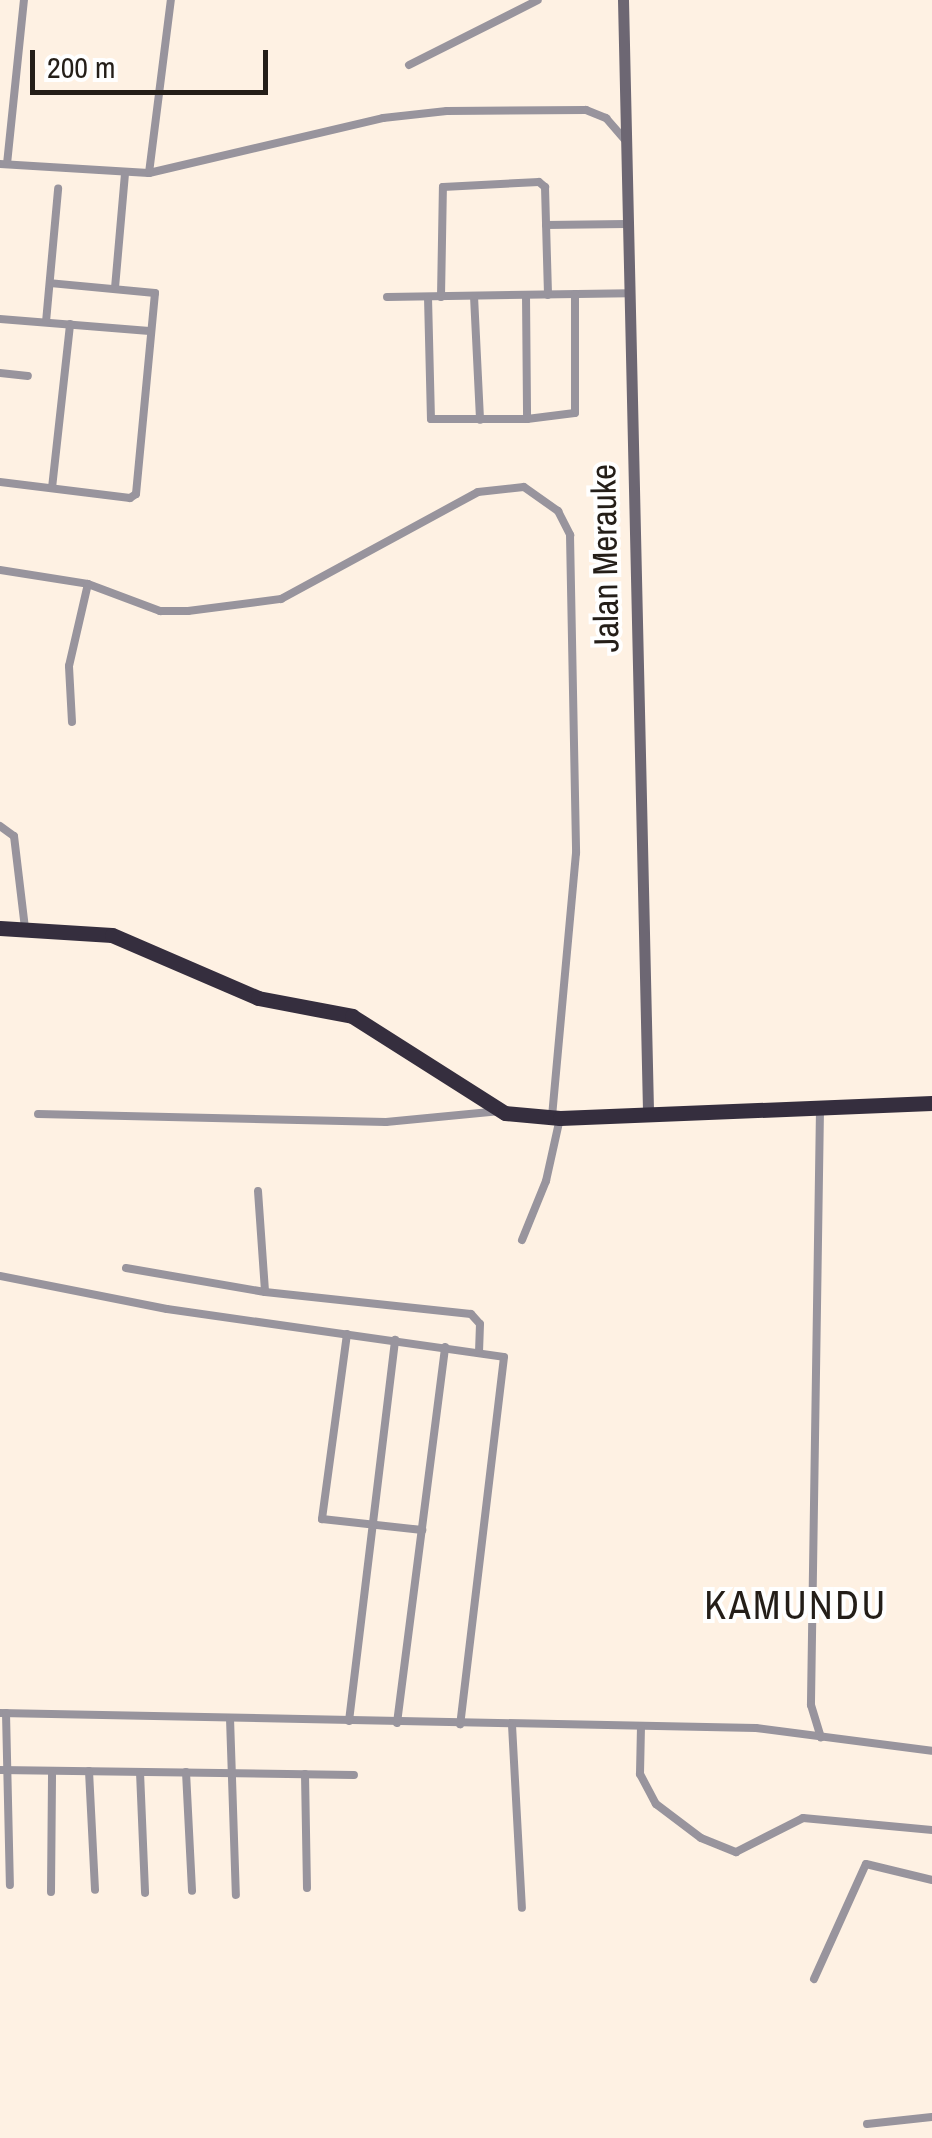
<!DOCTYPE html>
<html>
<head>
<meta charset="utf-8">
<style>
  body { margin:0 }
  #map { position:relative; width:932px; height:2138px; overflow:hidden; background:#fef1e3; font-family:"Archivo Narrow",sans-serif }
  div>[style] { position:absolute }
  .street>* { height:8px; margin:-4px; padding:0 4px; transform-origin:4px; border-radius:4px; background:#98949d }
  .secondary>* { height:11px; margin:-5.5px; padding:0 5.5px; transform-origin:5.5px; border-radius:5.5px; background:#6d6773 }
  .highway>* { height:15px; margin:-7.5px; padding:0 7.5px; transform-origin:7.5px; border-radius:7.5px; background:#352e3e }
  span { translate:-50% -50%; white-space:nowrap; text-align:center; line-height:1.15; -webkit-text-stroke:8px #fff; paint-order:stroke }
  .street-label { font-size:35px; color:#241e18 }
  .quarter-label { font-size:40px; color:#241e18; letter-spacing:2.5px }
  .scale { position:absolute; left:30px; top:50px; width:238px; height:45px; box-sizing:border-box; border:5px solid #241e18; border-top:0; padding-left:12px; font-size:30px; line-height:35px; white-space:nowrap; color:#241e18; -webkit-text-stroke:8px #fff; paint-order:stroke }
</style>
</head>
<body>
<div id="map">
  <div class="street">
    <i style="left:409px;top:65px;width:144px;rotate:-26.7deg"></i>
    <i style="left:0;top:164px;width:149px;rotate:3.5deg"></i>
    <i style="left:149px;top:173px;width:240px;rotate:-13.2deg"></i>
    <i style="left:383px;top:118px;width:64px;rotate:-6.2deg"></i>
    <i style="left:447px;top:111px;width:139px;rotate:-0.4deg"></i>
    <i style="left:586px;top:110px;width:22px;rotate:22deg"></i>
    <i style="left:606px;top:118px;width:28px;rotate:49deg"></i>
    <i style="left:7px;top:164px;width:165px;rotate:-84.1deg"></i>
    <i style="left:149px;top:173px;width:174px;rotate:-82.8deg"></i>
    <i style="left:546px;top:225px;width:80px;rotate:-0.7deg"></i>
    <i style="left:115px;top:288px;width:114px;rotate:-85deg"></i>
    <i style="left:526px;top:295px;width:124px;rotate:89.5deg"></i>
    <i style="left:474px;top:296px;width:124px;rotate:87.2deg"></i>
    <i style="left:387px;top:297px;width:242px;rotate:-0.9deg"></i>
    <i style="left:428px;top:297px;width:122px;rotate:88.6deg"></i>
    <i style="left:431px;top:419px;width:96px"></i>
    <i style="left:527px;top:419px;width:48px;rotate:-7.1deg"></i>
    <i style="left:575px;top:413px;width:119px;rotate:-90deg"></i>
    <i style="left:441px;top:297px;width:110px;rotate:-89deg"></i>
    <i style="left:443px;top:187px;width:96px;rotate:-3deg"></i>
    <i style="left:539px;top:182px;width:8px;rotate:40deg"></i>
    <i style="left:545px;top:187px;width:108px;rotate:88.4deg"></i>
    <i style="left:0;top:319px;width:150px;rotate:4.6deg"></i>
    <i style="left:46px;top:322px;width:134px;rotate:-84.8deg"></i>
    <i style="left:0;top:373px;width:28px;rotate:6deg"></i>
    <i style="left:0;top:482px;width:131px;rotate:7deg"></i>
    <i style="left:130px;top:498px;width:7px;rotate:-34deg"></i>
    <i style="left:136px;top:494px;width:202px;rotate:-84.6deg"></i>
    <i style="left:155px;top:293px;width:105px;rotate:-174.6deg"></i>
    <i style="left:52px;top:488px;width:165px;rotate:-83.7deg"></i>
    <i style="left:0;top:570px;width:89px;rotate:9deg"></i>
    <i style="left:88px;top:584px;width:77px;rotate:20.6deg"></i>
    <i style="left:160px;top:611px;width:28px"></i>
    <i style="left:188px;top:611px;width:94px;rotate:-7.4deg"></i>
    <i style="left:281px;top:599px;width:224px;rotate:-28.5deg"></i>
    <i style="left:478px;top:492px;width:46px;rotate:-6.2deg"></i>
    <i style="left:524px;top:487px;width:42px;rotate:35.2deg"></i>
    <i style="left:558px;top:511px;width:27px;rotate:63deg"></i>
    <i style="left:570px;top:535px;width:318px;rotate:88.9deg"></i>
    <i style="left:576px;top:853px;width:266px;rotate:95.2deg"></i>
    <i style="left:72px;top:722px;width:56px;rotate:-93.1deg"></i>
    <i style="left:69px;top:666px;width:84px;rotate:-77deg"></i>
    <i style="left:0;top:826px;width:17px;rotate:36deg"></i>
    <i style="left:14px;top:836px;width:93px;rotate:83.2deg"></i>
    <i style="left:820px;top:1109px;width:596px;rotate:90.87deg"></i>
    <i style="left:811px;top:1705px;width:34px;rotate:73deg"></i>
    <i style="left:38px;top:1114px;width:348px;rotate:1.3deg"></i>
    <i style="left:386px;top:1122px;width:115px;rotate:-5.5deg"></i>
    <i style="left:258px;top:1191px;width:101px;rotate:86deg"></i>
    <i style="left:522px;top:1240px;width:64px;rotate:-67.9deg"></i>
    <i style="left:546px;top:1181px;width:65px;rotate:-77.5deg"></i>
    <i style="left:126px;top:1268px;width:141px;rotate:9.8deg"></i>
    <i style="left:265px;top:1292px;width:207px;rotate:6.1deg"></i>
    <i style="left:471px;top:1314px;width:13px;rotate:48deg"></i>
    <i style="left:480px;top:1324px;width:27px;rotate:92deg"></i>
    <i style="left:0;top:1276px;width:170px;rotate:11.2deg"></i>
    <i style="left:167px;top:1309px;width:340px;rotate:8.1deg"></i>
    <i style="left:504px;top:1357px;width:370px;rotate:96.8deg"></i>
    <i style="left:347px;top:1334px;width:187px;rotate:97.7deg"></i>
    <i style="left:322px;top:1519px;width:101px;rotate:6.3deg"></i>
    <i style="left:0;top:1713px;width:756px;rotate:1.14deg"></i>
    <i style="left:756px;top:1728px;width:177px;rotate:7.4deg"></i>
    <i style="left:6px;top:1713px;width:172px;rotate:88.7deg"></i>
    <i style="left:230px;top:1718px;width:177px;rotate:88.1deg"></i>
    <i style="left:349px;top:1721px;width:384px;rotate:-83.1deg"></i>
    <i style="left:397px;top:1723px;width:379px;rotate:-82.7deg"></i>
    <i style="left:512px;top:1725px;width:183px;rotate:86.9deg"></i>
    <i style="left:641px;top:1726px;width:48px;rotate:91.2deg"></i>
    <i style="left:640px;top:1774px;width:34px;rotate:62deg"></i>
    <i style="left:656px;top:1804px;width:56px;rotate:37.1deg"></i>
    <i style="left:701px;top:1838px;width:38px;rotate:22deg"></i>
    <i style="left:736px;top:1852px;width:75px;rotate:-26.9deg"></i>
    <i style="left:803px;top:1818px;width:130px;rotate:5.3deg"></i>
    <i style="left:0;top:1770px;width:354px;rotate:0.8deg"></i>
    <i style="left:89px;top:1771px;width:119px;rotate:87.1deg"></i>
    <i style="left:140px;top:1772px;width:121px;rotate:87.6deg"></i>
    <i style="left:186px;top:1772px;width:119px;rotate:87.1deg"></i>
    <i style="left:305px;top:1774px;width:114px;rotate:89deg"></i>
    <i style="left:51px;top:1892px;width:121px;rotate:-89.5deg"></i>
    <i style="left:814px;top:1979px;width:126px;rotate:-65.7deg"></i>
    <i style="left:866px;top:1864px;width:68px;rotate:13.6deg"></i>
    <i style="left:867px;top:2124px;width:65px;rotate:-6.1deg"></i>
  </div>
  <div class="secondary">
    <i style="left:623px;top:0;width:1114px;rotate:88.71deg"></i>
  </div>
  <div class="highway">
    <i style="left:0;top:928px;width:112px;rotate:3.6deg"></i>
    <i style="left:112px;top:935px;width:159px;rotate:23.3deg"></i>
    <i style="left:258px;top:998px;width:96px;rotate:10.8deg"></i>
    <i style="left:352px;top:1016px;width:181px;rotate:32.4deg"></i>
    <i style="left:505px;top:1113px;width:55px;rotate:5.2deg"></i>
    <i style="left:560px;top:1118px;width:372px;rotate:-2.3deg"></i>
  </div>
  <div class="street-label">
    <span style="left:605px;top:558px;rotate:-91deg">Jalan Merauke</span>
  </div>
  <div class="quarter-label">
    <span style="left:796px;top:1605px">KAMUNDU</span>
  </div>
  <div class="scale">200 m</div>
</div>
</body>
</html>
